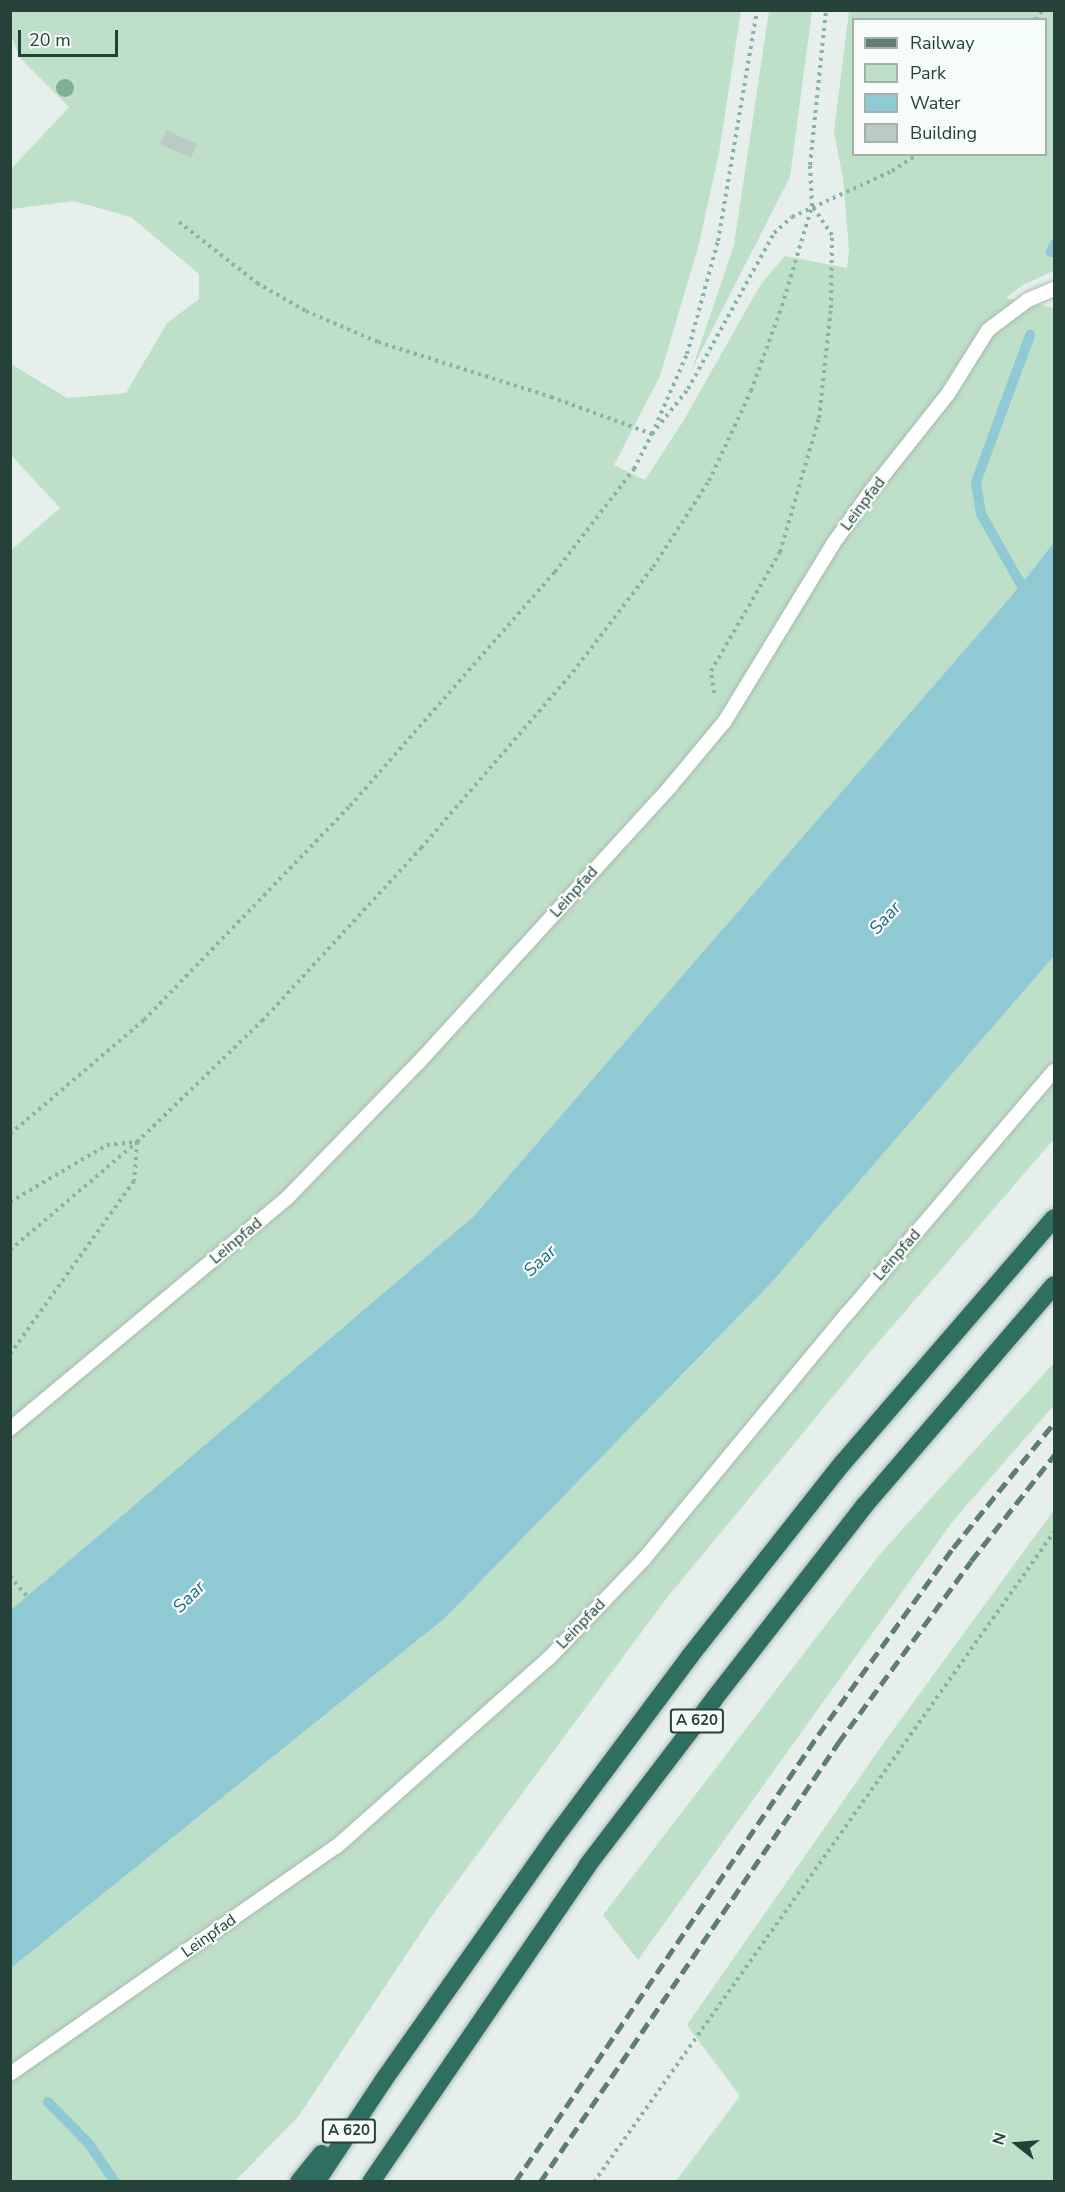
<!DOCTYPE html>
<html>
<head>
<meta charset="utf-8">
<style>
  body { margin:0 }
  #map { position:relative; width:1065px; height:2192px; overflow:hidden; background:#e6efeb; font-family:"Nunito Sans",sans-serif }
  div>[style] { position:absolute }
  .green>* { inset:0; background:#bfe0c8 }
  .water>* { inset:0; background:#8ec9d4 }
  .stream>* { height:10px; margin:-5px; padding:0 5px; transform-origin:5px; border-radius:5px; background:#8ec9d4 }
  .building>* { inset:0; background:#bbcac4 }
  .path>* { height:4px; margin-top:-2px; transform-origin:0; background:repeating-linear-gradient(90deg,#86b3a5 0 3px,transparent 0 7.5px) }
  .roads { filter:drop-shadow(0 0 2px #a8b8b2) drop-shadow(0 0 2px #a8b8b2) }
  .service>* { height:14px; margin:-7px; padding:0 7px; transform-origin:7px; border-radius:7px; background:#fff }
  .motorway>* { height:18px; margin:-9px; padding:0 9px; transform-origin:9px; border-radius:9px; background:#2f6f62 }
  .rail>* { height:4.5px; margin-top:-2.25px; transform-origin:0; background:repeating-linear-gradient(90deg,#5f7d75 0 12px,transparent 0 18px) }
  .trees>* { width:18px; height:18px; margin:-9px; border-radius:50%; background:#80af93 }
  span { translate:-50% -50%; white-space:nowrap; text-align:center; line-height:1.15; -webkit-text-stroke:4.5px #f7fbf9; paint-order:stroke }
  .shield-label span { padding:2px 4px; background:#f7fbf9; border:2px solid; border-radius:4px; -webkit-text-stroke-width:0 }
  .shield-label { font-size:15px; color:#24423a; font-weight:700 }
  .street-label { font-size:16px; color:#24423a }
  .water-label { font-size:18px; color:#1c6f80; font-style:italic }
  .frame { position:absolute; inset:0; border:12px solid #24423a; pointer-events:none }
  .legend { position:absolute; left:852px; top:18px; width:195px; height:138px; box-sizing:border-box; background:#f7fbf9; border:2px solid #a3b1ad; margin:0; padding:8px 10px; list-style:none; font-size:18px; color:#24423a }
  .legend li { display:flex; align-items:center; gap:12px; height:30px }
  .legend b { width:30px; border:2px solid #a3b1ad }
  .north { position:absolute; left:987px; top:2114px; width:60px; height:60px; -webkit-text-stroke:4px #f7fbf9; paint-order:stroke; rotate:287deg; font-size:16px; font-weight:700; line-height:24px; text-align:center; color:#24423a }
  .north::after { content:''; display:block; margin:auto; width:21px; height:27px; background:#24423a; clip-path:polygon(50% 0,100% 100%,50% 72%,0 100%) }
  .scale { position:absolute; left:18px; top:30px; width:100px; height:27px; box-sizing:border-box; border:3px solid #24423a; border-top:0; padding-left:8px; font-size:18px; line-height:21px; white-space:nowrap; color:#24423a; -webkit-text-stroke:4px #f7fbf9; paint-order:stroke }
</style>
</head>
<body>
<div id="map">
  <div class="green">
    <i style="clip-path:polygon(evenodd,12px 11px,741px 11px,719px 153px,699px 244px,660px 376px,614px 465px,645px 480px,682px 423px,761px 284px,785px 256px,847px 268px,849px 249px,843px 179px,834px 132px,849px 11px,1054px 11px,1054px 271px,1023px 285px,1006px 298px,1054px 308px,1054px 542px,1020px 586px,474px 1216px,11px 1610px,10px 551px,60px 508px,11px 455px,11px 364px,67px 398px,126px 393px,167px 323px,199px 299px,199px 274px,131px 217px,74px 201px,11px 209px,11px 169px,69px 107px,20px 58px,11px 35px,12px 11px,854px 20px,1046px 20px,1046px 154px,854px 154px,854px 20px)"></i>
    <i style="clip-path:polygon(769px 11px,812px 11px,790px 177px,692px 369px,734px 245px)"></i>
    <i style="clip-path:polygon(1054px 956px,1054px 1139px,864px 1359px,666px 1599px,436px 1910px,298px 2117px,235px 2181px,11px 2182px,11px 1968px,445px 1618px,773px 1281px)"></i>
    <i style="clip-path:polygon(1054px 1363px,1054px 1405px,953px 1521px,638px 1960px,603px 1915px,881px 1553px)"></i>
    <i style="clip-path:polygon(1054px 1510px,1054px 2181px,676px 2181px,740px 2096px,687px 2025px,885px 1741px)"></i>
  </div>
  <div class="water">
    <i style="clip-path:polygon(1054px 542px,1054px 956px,773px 1281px,445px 1618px,11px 1968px,11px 1610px,474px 1216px,1020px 586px)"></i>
  </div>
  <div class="stream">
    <i style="left:1051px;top:252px;width:8px;rotate:-67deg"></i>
    <i style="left:1028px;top:597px;width:95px;rotate:-119.5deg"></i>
    <i style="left:981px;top:514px;width:32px;rotate:-99deg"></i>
    <i style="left:976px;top:482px;width:157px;rotate:-69.8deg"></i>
    <i style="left:48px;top:2102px;width:59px;rotate:45.7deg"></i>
    <i style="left:89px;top:2144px;width:46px;rotate:55.6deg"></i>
  </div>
  <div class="building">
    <i style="clip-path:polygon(166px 130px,197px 144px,191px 158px,160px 144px)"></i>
  </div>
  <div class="path">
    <i style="left:1036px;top:20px;width:12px;rotate:-59deg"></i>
    <i style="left:179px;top:222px;width:99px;rotate:38deg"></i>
    <i style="left:257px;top:283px;width:56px;rotate:29.7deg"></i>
    <i style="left:306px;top:311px;width:78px;rotate:23.3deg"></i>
    <i style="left:378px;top:342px;width:182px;rotate:17.6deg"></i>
    <i style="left:551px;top:397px;width:108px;rotate:20.1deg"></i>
    <i style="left:652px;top:434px;width:87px;rotate:-66.4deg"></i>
    <i style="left:687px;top:354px;width:117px;rotate:-74.7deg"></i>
    <i style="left:718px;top:241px;width:234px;rotate:-80.4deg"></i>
    <i style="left:714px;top:693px;width:22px;rotate:-98deg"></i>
    <i style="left:711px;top:671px;width:138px;rotate:-59.9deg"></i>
    <i style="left:780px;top:552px;width:140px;rotate:-73.8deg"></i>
    <i style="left:819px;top:418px;width:111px;rotate:-83.8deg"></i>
    <i style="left:831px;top:308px;width:73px;rotate:-89.2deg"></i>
    <i style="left:832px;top:235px;width:34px;rotate:-124deg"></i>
    <i style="left:10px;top:1134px;width:176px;rotate:-40.4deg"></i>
    <i style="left:144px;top:1020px;width:297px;rotate:-46.1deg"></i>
    <i style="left:350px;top:806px;width:311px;rotate:-48.8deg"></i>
    <i style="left:555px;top:572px;width:130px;rotate:-52.5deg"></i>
    <i style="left:634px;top:469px;width:39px;rotate:-63deg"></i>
    <i style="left:652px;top:434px;width:58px;rotate:-51.3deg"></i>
    <i style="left:688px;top:389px;width:178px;rotate:-61.1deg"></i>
    <i style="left:774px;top:233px;width:24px;rotate:-42deg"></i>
    <i style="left:792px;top:217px;width:110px;rotate:-24.7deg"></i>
    <i style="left:892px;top:171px;width:31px;rotate:-33deg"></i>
    <i style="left:10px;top:1202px;width:113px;rotate:-30.4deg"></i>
    <i style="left:107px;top:1145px;width:30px;rotate:-6deg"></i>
    <i style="left:137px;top:1142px;width:39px;rotate:94deg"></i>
    <i style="left:134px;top:1181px;width:213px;rotate:125.6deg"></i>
    <i style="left:10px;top:1250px;width:167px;rotate:-40.4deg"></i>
    <i style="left:137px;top:1142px;width:174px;rotate:-44.1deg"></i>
    <i style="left:262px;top:1021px;width:235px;rotate:-47.4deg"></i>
    <i style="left:421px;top:848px;width:233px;rotate:-49.2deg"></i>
    <i style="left:573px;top:672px;width:132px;rotate:-52.7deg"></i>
    <i style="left:653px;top:567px;width:103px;rotate:-56.9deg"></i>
    <i style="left:709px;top:481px;width:99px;rotate:-65deg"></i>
    <i style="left:751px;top:391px;width:90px;rotate:-70deg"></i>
    <i style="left:782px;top:306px;width:104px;rotate:-73.3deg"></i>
    <i style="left:812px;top:206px;width:41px;rotate:-92.8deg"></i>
    <i style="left:810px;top:165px;width:156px;rotate:-84.1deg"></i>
    <i style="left:10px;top:1576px;width:26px;rotate:50deg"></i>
    <i style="left:594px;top:2182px;width:796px;rotate:-54.71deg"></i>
  </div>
  <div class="roads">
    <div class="service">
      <i style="left:10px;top:1429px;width:361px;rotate:-39.8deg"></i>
      <i style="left:287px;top:1198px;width:190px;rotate:-45.9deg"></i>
      <i style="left:419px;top:1062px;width:372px;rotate:-47.6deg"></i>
      <i style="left:670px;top:787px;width:86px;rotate:-50.2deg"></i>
      <i style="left:725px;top:721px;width:207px;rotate:-58.6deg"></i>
      <i style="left:833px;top:544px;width:65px;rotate:-54.4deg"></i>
      <i style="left:871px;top:491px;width:124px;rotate:-51.6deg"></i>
      <i style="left:948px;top:394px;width:75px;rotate:-58deg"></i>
      <i style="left:988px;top:330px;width:50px;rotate:-36.9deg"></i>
      <i style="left:1028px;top:300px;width:28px;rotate:-23deg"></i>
      <i style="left:10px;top:2074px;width:397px;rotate:-34.9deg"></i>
      <i style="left:336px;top:1847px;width:285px;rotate:-41.6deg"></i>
      <i style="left:549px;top:1658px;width:137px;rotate:-46.2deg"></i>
      <i style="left:644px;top:1559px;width:318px;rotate:-50.4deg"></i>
      <i style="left:847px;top:1314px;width:319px;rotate:-49.6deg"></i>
    </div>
    <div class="motorway">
      <i style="left:299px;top:2182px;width:36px;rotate:-51deg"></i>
      <i style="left:316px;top:2182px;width:121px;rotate:-56.4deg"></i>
      <i style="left:383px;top:2081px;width:295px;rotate:-54.8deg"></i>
      <i style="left:553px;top:1840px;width:229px;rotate:-53.3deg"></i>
      <i style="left:690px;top:1656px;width:243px;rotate:-51.7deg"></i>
      <i style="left:841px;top:1465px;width:326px;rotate:-49.2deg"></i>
      <i style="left:371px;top:2182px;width:383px;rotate:-55.6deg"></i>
      <i style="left:587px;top:1866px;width:210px;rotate:-52.7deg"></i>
      <i style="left:714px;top:1699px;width:246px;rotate:-52.1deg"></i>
      <i style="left:865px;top:1505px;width:290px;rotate:-49.3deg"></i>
    </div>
  </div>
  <div class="rail">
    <i style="left:515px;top:2182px;width:540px;rotate:-55.87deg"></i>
    <i style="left:818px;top:1735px;width:231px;rotate:-54.2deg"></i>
    <i style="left:953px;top:1548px;width:161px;rotate:-51.1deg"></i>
    <i style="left:540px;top:2182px;width:531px;rotate:-55.83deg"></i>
    <i style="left:838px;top:1743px;width:225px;rotate:-53.8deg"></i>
    <i style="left:971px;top:1561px;width:135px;rotate:-51.9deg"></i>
  </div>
  <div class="trees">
    <i style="left:65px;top:88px"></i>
  </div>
  <div class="shield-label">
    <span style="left:697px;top:1721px">A 620</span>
    <span style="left:349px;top:2131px">A 620</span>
  </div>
  <div class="street-label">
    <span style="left:863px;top:504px;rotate:-53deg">Leinpfad</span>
    <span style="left:574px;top:892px;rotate:-48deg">Leinpfad</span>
    <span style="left:236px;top:1241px;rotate:-40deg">Leinpfad</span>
    <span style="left:897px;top:1255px;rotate:-49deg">Leinpfad</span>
    <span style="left:581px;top:1624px;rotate:-46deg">Leinpfad</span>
    <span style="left:209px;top:1936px;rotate:-35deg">Leinpfad</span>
  </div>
  <div class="water-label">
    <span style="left:885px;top:918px;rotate:-48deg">Saar</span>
    <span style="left:540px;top:1261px;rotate:-43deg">Saar</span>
    <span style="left:189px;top:1597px;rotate:-45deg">Saar</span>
  </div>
  <div class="frame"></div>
  <ul class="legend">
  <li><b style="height:8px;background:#5f7d75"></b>Railway</li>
  <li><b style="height:16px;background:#bfe0c8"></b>Park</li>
  <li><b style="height:16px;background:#8ec9d4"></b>Water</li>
  <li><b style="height:16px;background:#bbcac4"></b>Building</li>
  </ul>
  <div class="north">N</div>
  <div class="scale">20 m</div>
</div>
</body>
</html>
